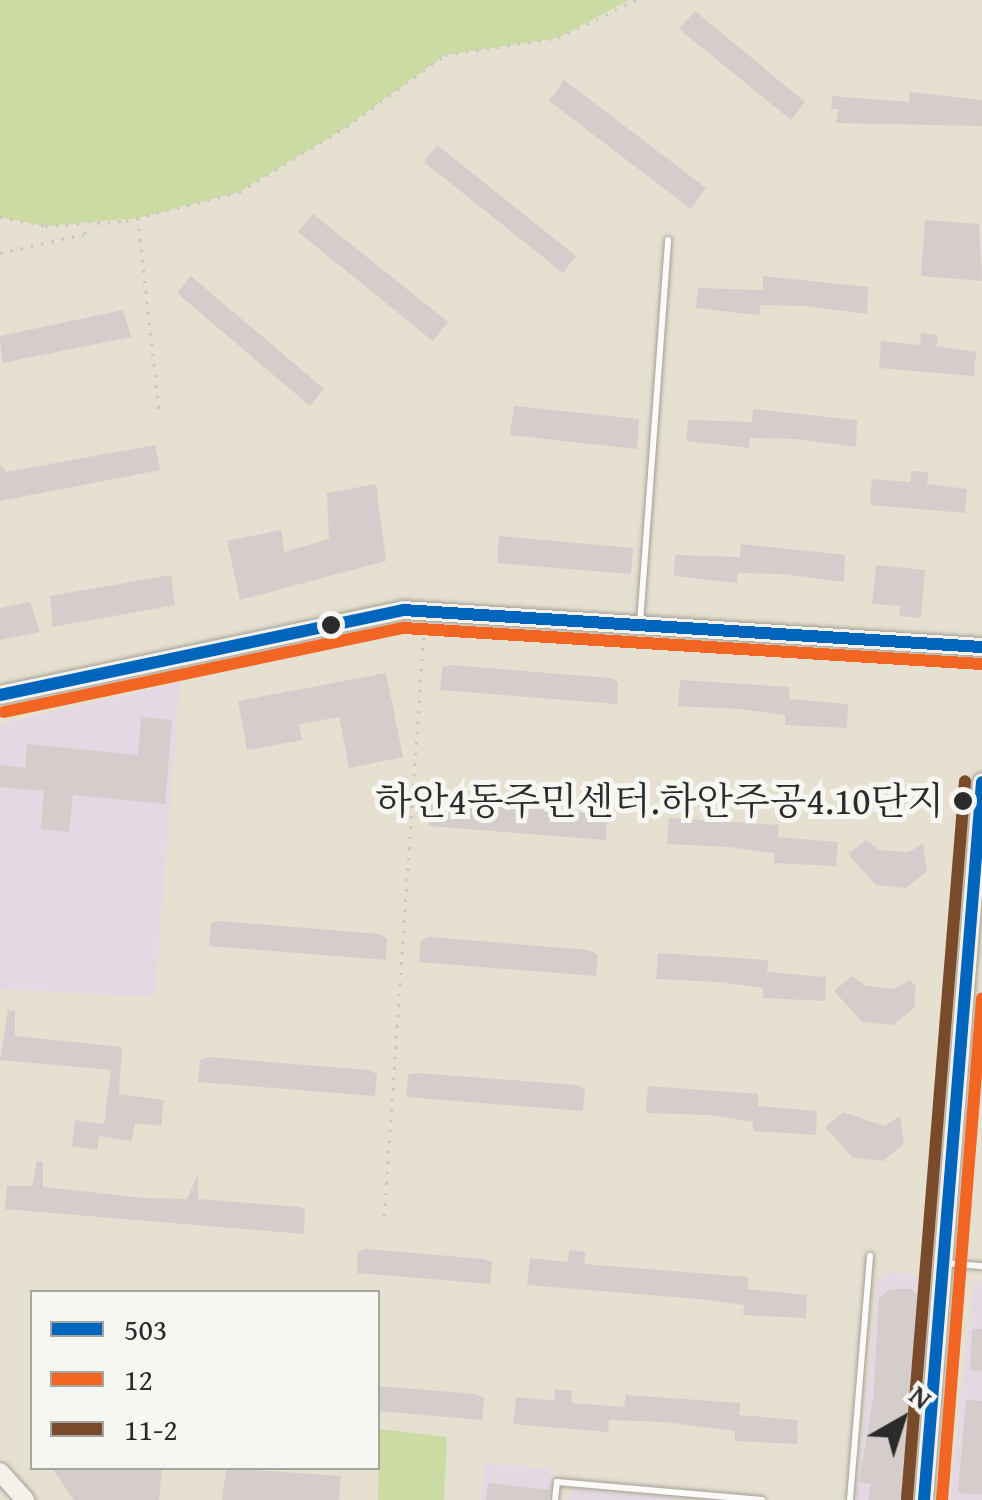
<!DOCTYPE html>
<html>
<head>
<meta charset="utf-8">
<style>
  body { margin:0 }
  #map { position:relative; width:982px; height:1500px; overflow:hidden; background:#e6e0d1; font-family:"Gentium Book Plus","Noto Serif KR",serif }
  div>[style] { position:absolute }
  .built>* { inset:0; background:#e4d9e3 }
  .green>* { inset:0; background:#ccdaa3 }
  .building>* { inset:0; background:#d5cccc }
  .path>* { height:2.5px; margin-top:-1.25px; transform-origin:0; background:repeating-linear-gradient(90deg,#c8c7c4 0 2.5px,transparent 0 10.5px) }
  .roads { filter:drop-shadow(0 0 2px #a29f96) drop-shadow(0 0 2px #a29f96) }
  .lane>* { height:6px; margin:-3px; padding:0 3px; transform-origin:3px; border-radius:3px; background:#fbfaf8 }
  .secondary>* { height:18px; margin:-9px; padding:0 9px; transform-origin:9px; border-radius:9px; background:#f5f1ea }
  .bus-1>* { height:12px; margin:-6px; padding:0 6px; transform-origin:6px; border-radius:6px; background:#0065bd }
  .bus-2>* { height:12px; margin:-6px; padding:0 6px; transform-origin:6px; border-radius:6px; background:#f26522 }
  .bus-3>* { height:12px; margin:-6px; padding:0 6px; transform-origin:6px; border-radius:6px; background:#7a4b2a }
  .dots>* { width:28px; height:28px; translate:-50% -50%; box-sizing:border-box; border:5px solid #f6f6f2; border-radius:50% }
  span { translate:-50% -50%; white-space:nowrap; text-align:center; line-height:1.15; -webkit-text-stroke:10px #f6f6f2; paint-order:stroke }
  .bus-label { font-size:38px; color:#2b2b2b }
  .right { translate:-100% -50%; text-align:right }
  .legend { position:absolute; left:30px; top:1290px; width:350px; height:180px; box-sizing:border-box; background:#f6f6f2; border:2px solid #a5a5a2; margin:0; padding:12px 18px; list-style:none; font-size:30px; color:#2b2b2b }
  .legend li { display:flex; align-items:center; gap:20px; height:50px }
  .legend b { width:50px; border:2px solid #a5a5a2 }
  .north { position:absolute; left:852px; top:1370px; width:100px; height:100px; -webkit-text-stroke:8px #f6f6f2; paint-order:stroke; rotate:39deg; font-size:28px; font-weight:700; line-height:40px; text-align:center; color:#2b2b2b }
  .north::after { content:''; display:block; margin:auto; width:35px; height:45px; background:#2b2b2b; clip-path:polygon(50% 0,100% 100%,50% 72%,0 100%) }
</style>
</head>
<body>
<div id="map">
  <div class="built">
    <i style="clip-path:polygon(180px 682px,155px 997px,0 989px,0 724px)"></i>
    <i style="clip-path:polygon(890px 1272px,922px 1276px,931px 1288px,911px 1500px,856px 1500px,878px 1278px)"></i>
    <i style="clip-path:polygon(982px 1281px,982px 1500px,950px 1500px,972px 1289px)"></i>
    <i style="clip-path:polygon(485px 1464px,550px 1468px,549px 1500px,481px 1500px)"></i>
    <i style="clip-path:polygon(572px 1489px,705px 1500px,566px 1500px)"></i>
  </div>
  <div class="green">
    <i style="clip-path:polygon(0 0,629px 0,558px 38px,445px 55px,346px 127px,239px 192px,138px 218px,45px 226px,0 217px)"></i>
    <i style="clip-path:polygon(379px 1429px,447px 1437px,444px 1500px,378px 1500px)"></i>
  </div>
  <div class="building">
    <i style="clip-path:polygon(695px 11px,805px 102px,791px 120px,679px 29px)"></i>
    <i style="clip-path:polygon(564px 80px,706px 188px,691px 209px,549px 101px)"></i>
    <i style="clip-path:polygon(910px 92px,982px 100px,982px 126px,836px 123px,838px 109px,831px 109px,832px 96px,909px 102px)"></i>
    <i style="clip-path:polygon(437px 145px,576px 256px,563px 273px,424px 162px)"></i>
    <i style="clip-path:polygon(313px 214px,448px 322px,433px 341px,298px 232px)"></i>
    <i style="clip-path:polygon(925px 220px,979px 224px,982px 281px,921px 276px)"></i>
    <i style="clip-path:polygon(191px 276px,324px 389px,310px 406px,177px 293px)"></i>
    <i style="clip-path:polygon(763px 276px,868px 287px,867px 314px,806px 306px,761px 305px,759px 315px,696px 308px,698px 288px,763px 290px)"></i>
    <i style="clip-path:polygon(123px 310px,131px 337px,2px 363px,0 336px)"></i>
    <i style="clip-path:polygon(921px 333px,938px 335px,936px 346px,976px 352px,974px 376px,879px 368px,881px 341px,920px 345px)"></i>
    <i style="clip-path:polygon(514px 406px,639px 419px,637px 449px,510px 435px)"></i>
    <i style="clip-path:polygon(753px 409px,857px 420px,856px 447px,795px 439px,750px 438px,749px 448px,686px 441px,688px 420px,752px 422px)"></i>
    <i style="clip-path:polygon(155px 445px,160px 470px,0 501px,0 464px,6px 472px)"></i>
    <i style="clip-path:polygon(912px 471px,928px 472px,927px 484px,967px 489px,965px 513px,870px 505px,872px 479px,910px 482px)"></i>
    <i style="clip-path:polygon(376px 484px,386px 561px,240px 600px,227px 541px,281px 530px,284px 552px,329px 539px,327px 493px)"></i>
    <i style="clip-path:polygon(499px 536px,633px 548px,631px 574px,497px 563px)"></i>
    <i style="clip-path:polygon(741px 544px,845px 555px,844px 582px,783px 574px,738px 573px,737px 583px,674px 576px,675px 555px,740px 557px)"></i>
    <i style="clip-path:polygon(876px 565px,925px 570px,921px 618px,899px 616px,900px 606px,872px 604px)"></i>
    <i style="clip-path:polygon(171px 575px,175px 605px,53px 627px,50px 596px)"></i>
    <i style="clip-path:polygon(30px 602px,40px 632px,0 640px,0 608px)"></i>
    <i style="clip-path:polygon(451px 665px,610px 678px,618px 682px,617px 704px,440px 690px,442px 667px)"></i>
    <i style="clip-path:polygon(386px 673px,403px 757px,349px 768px,339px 717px,299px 724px,302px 740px,247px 750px,238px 701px)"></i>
    <i style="clip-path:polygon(680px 680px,790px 687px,789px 699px,848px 704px,847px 728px,785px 725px,785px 715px,740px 709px,678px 706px)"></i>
    <i style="clip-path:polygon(141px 717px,172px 720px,165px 804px,73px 795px,69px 832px,41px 829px,44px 791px,0 787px,0 765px,25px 768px,27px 744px,138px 755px)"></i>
    <i style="clip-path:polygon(439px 801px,598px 814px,607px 818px,606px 840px,429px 826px,430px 804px)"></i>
    <i style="clip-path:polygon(669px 818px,779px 825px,778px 837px,838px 842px,836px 866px,774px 863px,774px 853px,729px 847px,667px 844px)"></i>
    <i style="clip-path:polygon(866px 840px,879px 850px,908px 852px,923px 844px,927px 871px,906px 888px,876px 885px,848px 854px)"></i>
    <i style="clip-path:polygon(219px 921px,379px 934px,387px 938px,386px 960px,209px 946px,211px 923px)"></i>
    <i style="clip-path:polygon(430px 937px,589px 950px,598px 955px,596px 976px,419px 962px,421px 940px)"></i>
    <i style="clip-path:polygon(658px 953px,768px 960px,767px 972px,826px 977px,825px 1001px,763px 998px,763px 988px,719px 982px,656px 979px)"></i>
    <i style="clip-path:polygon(852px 976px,866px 986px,894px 989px,910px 980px,916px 987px,914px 1008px,893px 1025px,862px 1022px,834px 991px)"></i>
    <i style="clip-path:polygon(8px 1010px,15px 1011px,15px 1036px,122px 1047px,119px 1094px,164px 1100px,161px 1126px,135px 1123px,132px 1141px,99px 1136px,97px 1150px,72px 1146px,75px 1120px,104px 1124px,111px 1070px,0 1060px)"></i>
    <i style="clip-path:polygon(209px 1057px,368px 1070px,377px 1074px,375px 1096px,198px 1082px,200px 1060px)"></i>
    <i style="clip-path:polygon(417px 1073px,576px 1085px,585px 1090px,583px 1111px,406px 1097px,408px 1075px)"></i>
    <i style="clip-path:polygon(648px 1086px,758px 1094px,758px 1106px,817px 1111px,816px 1135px,753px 1131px,753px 1122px,709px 1115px,646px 1113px)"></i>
    <i style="clip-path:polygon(843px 1112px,884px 1126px,900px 1116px,904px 1144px,883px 1161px,853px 1158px,825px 1127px)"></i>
    <i style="clip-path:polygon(37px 1161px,43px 1162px,43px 1187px,143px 1198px,187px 1199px,198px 1173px,198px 1199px,299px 1207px,305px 1210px,304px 1234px,5px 1209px,7px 1186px,32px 1186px)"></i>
    <i style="clip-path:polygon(366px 1249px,484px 1259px,492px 1262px,490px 1284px,357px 1273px,358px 1252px)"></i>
    <i style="clip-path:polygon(569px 1250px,586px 1252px,584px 1264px,748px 1277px,748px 1289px,807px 1295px,806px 1318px,743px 1315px,744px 1305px,699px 1299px,527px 1285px,530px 1258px,568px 1262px)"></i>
    <i style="clip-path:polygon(890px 1289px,911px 1289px,920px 1297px,909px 1443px,902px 1500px,868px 1500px,871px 1484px,859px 1482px,873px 1400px,879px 1298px)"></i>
    <i style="clip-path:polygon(972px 1329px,982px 1329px,982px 1371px,970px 1370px)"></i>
    <i style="clip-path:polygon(378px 1386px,476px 1394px,484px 1398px,482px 1420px,378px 1411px)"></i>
    <i style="clip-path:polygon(555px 1389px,572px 1391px,571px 1403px,624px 1407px,626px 1395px,740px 1403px,739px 1415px,798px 1420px,797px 1444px,735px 1441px,735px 1431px,664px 1422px,609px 1420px,608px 1432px,513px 1424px,516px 1397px,554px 1401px)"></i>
    <i style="clip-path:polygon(966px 1400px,982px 1401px,982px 1495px,958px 1493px)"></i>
    <i style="clip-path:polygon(52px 1468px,162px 1468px,159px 1500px,74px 1500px)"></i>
    <i style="clip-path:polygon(226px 1468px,341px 1476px,339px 1500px,222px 1500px)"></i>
    <i style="clip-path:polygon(488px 1483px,549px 1490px,548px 1500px,486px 1500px)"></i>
  </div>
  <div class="path">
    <i style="left:0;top:217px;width:46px;rotate:11.3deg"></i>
    <i style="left:45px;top:226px;width:81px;rotate:-3.5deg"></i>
    <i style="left:126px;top:221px;width:117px;rotate:-14.4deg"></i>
    <i style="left:239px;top:192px;width:125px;rotate:-31.3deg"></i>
    <i style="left:346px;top:127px;width:122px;rotate:-36deg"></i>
    <i style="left:445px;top:55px;width:114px;rotate:-8.6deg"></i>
    <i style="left:558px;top:38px;width:87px;rotate:-26deg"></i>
    <i style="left:138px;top:218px;width:192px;rotate:83.7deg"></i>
    <i style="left:0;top:253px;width:87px;rotate:-12.6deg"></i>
    <i style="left:85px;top:234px;width:9px;rotate:-84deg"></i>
    <i style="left:384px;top:1216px;width:589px;rotate:-86.11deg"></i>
  </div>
  <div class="roads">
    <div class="lane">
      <i style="left:640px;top:623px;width:384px;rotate:-85.8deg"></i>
      <i style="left:945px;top:1263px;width:37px;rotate:5deg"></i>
      <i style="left:555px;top:1500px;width:18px;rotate:-84deg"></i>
      <i style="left:557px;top:1482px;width:206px;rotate:5deg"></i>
      <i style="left:850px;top:1500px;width:245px;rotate:-85.3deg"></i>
    </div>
    <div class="secondary">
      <i style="left:0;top:695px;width:412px;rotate:-11.9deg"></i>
      <i style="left:403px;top:610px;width:580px;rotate:3.66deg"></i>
      <i style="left:0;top:1472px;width:38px;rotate:48deg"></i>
      <i style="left:924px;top:1500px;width:720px;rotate:-85.38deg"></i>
    </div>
  </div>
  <div class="bus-1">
    <i style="left:0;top:695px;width:412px;rotate:-11.9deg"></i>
    <i style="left:403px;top:610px;width:580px;rotate:3.66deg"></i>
    <i style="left:924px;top:1500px;width:720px;rotate:-85.38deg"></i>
  </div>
  <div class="bus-2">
    <i style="left:4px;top:712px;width:409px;rotate:-11.9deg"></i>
    <i style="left:404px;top:628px;width:578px;rotate:3.57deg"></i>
    <i style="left:942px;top:1500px;width:503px;rotate:-85.44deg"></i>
  </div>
  <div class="bus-3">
    <i style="left:907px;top:1499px;width:720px;rotate:-85.38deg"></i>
  </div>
  <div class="dots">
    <i style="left:331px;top:625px;background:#2b2b2b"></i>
    <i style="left:963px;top:801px;background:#2b2b2b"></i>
  </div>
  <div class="bus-label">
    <span class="right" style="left:944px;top:801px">하안4동주민센터.하안주공4.10단지</span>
  </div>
  <ul class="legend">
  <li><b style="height:12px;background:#0065bd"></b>503</li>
  <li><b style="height:12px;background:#f26522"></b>12</li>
  <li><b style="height:12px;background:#7a4b2a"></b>11-2</li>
  </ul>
  <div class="north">N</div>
</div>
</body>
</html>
